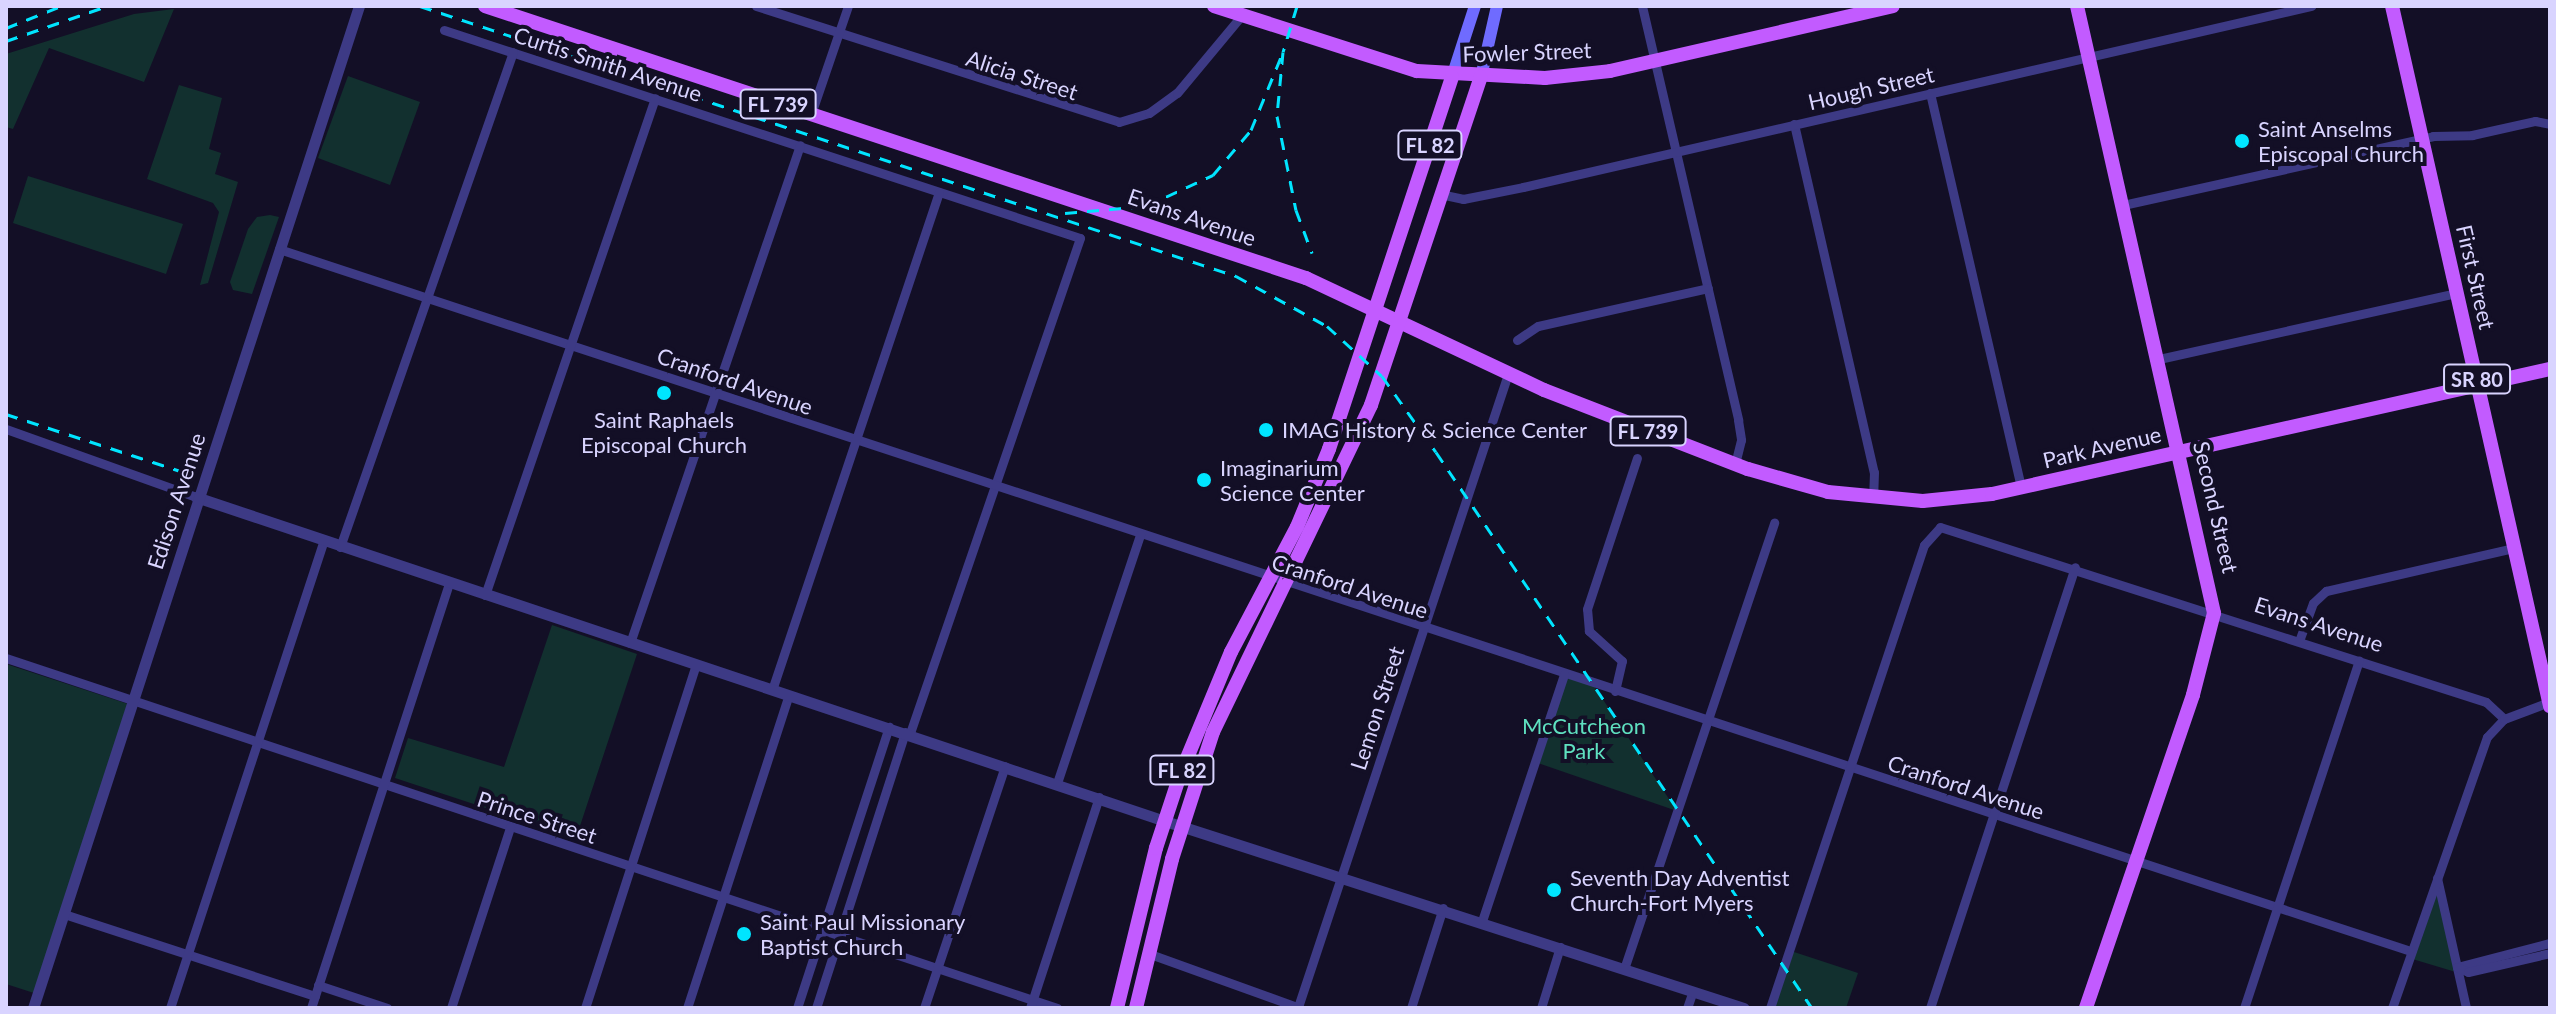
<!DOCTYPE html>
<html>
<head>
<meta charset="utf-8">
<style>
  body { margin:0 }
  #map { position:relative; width:2556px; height:1014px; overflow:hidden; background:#130f26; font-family:Lato,sans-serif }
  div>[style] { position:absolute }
  .green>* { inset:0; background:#12302f }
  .minor>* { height:9px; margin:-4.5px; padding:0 4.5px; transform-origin:4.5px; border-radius:4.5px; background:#3d3a85 }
  .tertiary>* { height:11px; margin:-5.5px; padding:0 5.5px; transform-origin:5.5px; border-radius:5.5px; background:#3d3a85 }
  .secondary>* { height:12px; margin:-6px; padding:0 6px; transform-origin:6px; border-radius:6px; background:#6f6bff }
  .primary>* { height:14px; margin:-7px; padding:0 7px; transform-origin:7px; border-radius:7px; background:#c25bff }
  .rail>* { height:3px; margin-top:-1.5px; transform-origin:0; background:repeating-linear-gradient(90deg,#00e5ff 0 12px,transparent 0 22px) }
  .dots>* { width:22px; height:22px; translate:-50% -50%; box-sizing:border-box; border:4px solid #130f26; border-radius:50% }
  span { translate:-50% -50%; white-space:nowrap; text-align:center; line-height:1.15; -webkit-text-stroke:8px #130f26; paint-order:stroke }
  .shield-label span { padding:2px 6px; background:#130f26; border:2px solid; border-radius:6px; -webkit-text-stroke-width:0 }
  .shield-label { font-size:20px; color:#d9d4ff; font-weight:700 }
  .street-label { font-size:22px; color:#d9d4ff }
  .poi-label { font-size:22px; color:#d9d4ff }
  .left { translate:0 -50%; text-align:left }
  .park-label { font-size:22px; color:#5fe0c0 }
  .frame { position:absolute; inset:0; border:8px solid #d9d4ff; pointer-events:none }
</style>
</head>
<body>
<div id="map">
  <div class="green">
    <i style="clip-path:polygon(174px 9px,144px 82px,49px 48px,13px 129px,6px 127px,6px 54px,134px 14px)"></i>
    <i style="clip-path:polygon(348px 76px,420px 102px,390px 185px,318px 158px)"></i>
    <i style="clip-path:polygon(179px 85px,222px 98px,209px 149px,221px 153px,215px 174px,238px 182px,208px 283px,200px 285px,219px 212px,213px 203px,147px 179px)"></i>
    <i style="clip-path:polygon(28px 176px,183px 224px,166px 274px,13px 223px)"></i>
    <i style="clip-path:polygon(270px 215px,279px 217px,252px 294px,233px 290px,230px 282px,248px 229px,257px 217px)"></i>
    <i style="clip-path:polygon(552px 625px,637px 654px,576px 838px,395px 778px,408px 738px,504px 767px)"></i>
    <i style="clip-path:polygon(6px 664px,128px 704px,34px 993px,6px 984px)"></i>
    <i style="clip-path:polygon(1564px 674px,1592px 683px,1677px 811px,1535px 762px)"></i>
    <i style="clip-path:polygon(2437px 878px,2459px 973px,2409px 958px)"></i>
    <i style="clip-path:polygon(1788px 950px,1858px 973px,1846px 1008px,1770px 1008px)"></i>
  </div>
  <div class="minor">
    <i style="left:756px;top:6px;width:381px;rotate:17.7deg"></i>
    <i style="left:1119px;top:122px;width:31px;rotate:-17deg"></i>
    <i style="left:1149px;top:113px;width:34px;rotate:-36deg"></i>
    <i style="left:1177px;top:93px;width:102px;rotate:-50.2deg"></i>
    <i style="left:1642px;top:6px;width:425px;rotate:76.9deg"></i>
    <i style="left:1738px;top:420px;width:20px;rotate:81deg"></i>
    <i style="left:1741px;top:440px;width:25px;rotate:104deg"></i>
    <i style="left:444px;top:30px;width:669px;rotate:18.11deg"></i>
    <i style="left:1080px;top:238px;width:523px;rotate:108.95deg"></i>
    <i style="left:1930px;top:93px;width:405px;rotate:77deg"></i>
    <i style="left:811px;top:114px;width:114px;rotate:-71.1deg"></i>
    <i style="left:1794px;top:124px;width:357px;rotate:77.1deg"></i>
    <i style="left:1874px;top:472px;width:26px;rotate:92deg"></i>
    <i style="left:1440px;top:194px;width:24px;rotate:12deg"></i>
    <i style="left:1463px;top:199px;width:61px;rotate:-11.3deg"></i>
    <i style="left:1523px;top:187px;width:809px;rotate:-12.94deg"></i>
    <i style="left:2123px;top:205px;width:318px;rotate:-12.5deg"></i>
    <i style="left:2433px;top:136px;width:39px;rotate:-1deg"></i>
    <i style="left:2472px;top:135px;width:65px;rotate:-12.5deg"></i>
    <i style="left:2535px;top:121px;width:15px;rotate:11deg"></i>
    <i style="left:279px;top:249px;width:2245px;rotate:18.23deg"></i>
    <i style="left:1517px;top:340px;width:25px;rotate:-34deg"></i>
    <i style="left:1538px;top:326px;width:174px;rotate:-12.6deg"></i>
    <i style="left:2159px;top:359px;width:304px;rotate:-12.5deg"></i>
    <i style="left:6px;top:429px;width:202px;rotate:19.7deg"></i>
    <i style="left:340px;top:547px;width:524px;rotate:-70.74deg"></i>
    <i style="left:485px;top:595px;width:525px;rotate:-71.12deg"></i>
    <i style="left:2299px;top:641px;width:40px;rotate:-69.8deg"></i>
    <i style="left:2313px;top:603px;width:18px;rotate:-43deg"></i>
    <i style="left:2326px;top:591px;width:193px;rotate:-12.9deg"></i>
    <i style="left:630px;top:643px;width:526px;rotate:-71.15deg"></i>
    <i style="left:6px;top:658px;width:1108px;rotate:18.42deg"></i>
    <i style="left:772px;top:690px;width:525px;rotate:-71.46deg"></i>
    <i style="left:1615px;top:691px;width:31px;rotate:-77deg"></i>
    <i style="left:1622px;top:661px;width:45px;rotate:-137.7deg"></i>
    <i style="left:1589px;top:631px;width:22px;rotate:-95deg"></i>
    <i style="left:1587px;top:609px;width:159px;rotate:-71.7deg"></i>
    <i style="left:1057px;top:783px;width:262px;rotate:-71.5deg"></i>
    <i style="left:2437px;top:878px;width:133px;rotate:77.4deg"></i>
    <i style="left:64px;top:914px;width:264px;rotate:18.1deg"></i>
    <i style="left:1482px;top:921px;width:260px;rotate:-71.6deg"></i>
    <i style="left:1150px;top:954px;width:159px;rotate:19.8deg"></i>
    <i style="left:2457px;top:967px;width:96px;rotate:-14.5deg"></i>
    <i style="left:2457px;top:967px;width:12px;rotate:24deg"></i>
    <i style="left:2468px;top:972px;width:84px;rotate:-13deg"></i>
    <i style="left:1624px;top:969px;width:471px;rotate:-71.4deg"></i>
    <i style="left:318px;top:985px;width:73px;rotate:18.4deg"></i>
    <i style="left:1298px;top:1007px;width:667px;rotate:-71.65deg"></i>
    <i style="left:170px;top:1008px;width:490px;rotate:-71.8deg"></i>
    <i style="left:311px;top:1008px;width:447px;rotate:-72deg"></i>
    <i style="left:451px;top:1008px;width:190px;rotate:-71.9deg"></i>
    <i style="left:585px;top:1008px;width:361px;rotate:-72.1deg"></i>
    <i style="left:687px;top:1008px;width:329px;rotate:-72deg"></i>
    <i style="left:797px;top:1008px;width:296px;rotate:-71.9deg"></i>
    <i style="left:816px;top:1008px;width:290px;rotate:-72.1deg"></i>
    <i style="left:924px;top:1008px;width:255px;rotate:-71.5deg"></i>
    <i style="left:1030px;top:1008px;width:222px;rotate:-71.9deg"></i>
    <i style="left:1411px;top:1008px;width:105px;rotate:-72.3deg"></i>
    <i style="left:1541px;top:1008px;width:64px;rotate:-72.7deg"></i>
    <i style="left:1687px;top:1008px;width:18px;rotate:-71deg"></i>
    <i style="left:1770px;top:1008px;width:488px;rotate:-71.6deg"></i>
    <i style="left:1924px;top:545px;width:24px;rotate:-48deg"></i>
    <i style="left:1940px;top:527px;width:573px;rotate:17.77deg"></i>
    <i style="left:2486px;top:702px;width:25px;rotate:43deg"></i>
    <i style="left:1930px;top:1008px;width:464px;rotate:-71.8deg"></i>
    <i style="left:2244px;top:1008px;width:366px;rotate:-71.7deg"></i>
    <i style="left:2392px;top:1008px;width:287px;rotate:-70.7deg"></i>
    <i style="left:2487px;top:737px;width:25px;rotate:-47deg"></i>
    <i style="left:2504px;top:719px;width:48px;rotate:-20.7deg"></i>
  </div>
  <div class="tertiary">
    <i style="left:196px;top:497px;width:1022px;rotate:18.49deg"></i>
    <i style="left:1165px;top:821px;width:608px;rotate:17.9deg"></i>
    <i style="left:33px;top:1008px;width:1054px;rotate:-71.98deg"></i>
  </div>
  <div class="secondary">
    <i style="left:1452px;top:77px;width:75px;rotate:-72.1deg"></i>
    <i style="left:1481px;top:77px;width:73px;rotate:-77.3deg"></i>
  </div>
  <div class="primary">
    <i style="left:485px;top:6px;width:865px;rotate:18.33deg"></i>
    <i style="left:1306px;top:278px;width:263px;rotate:25.2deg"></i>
    <i style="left:1544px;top:390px;width:219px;rotate:21.2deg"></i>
    <i style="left:1748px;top:469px;width:83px;rotate:16deg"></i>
    <i style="left:1828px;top:492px;width:95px;rotate:5.4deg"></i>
    <i style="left:1923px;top:501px;width:69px;rotate:-5.8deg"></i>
    <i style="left:1992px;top:494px;width:572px;rotate:-12.63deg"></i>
    <i style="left:1214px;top:6px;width:213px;rotate:17.8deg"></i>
    <i style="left:1417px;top:71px;width:128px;rotate:3.1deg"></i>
    <i style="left:1545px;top:78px;width:65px;rotate:-6.1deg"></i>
    <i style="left:1610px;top:71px;width:290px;rotate:-12.9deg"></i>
    <i style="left:2077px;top:6px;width:622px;rotate:77.28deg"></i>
    <i style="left:2214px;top:613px;width:85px;rotate:104.4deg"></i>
    <i style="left:2193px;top:695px;width:331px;rotate:108.9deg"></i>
    <i style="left:2392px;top:6px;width:718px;rotate:77.28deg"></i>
    <i style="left:1117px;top:1008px;width:165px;rotate:-76.3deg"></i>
    <i style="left:1156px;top:848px;width:77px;rotate:-71.8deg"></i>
    <i style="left:1180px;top:775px;width:133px;rotate:-67.5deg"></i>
    <i style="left:1231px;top:652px;width:141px;rotate:-62.2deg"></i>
    <i style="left:1297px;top:527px;width:84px;rotate:-67.7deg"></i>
    <i style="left:1329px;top:449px;width:392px;rotate:-71.7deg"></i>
    <i style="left:1136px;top:1008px;width:153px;rotate:-76.4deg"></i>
    <i style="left:1172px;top:859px;width:133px;rotate:-72.1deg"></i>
    <i style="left:1213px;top:732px;width:363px;rotate:-64.2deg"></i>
    <i style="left:1371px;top:405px;width:346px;rotate:-71.5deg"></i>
  </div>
  <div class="rail">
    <i style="left:420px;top:6px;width:860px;rotate:18.31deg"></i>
    <i style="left:1236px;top:276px;width:104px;rotate:28.8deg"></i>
    <i style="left:1327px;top:326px;width:74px;rotate:42.3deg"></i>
    <i style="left:1382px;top:376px;width:93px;rotate:54.6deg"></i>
    <i style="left:1436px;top:452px;width:671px;rotate:55.93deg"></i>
    <i style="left:1297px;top:6px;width:48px;rotate:106.9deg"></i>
    <i style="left:1283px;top:52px;width:64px;rotate:95.4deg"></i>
    <i style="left:1277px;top:116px;width:96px;rotate:78.6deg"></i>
    <i style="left:1296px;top:210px;width:46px;rotate:69.6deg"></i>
    <i style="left:6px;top:28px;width:59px;rotate:-21.8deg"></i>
    <i style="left:6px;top:41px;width:107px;rotate:-19.1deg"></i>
    <i style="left:1065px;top:213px;width:81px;rotate:-4.9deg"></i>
    <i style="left:1146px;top:206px;width:74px;rotate:-24.8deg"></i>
    <i style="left:1213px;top:175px;width:59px;rotate:-49.8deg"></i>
    <i style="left:1251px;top:130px;width:84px;rotate:-67.7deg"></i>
    <i style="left:6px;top:414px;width:190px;rotate:18.1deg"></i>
  </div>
  <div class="dots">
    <i style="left:2242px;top:141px;background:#00e5ff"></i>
    <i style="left:664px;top:393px;background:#00e5ff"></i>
    <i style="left:1266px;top:430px;background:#00e5ff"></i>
    <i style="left:1204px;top:480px;background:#00e5ff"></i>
    <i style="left:1554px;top:890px;background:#00e5ff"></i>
    <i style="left:744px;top:934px;background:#00e5ff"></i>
  </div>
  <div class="shield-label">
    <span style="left:778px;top:104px">FL 739</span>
    <span style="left:1430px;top:145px">FL 82</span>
    <span style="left:2477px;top:379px">SR 80</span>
    <span style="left:1648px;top:431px">FL 739</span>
    <span style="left:1182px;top:770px">FL 82</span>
  </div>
  <div class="street-label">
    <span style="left:1527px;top:52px;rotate:-2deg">Fowler Street</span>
    <span style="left:608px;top:64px;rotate:18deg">Curtis Smith Avenue</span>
    <span style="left:1022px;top:75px;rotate:18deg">Alicia Street</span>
    <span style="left:1871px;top:88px;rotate:-13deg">Hough Street</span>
    <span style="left:1192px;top:217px;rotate:19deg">Evans Avenue</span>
    <span style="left:2476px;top:277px;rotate:77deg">First Street</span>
    <span style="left:735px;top:381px;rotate:19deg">Cranford Avenue</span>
    <span style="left:2102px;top:447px;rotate:-13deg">Park Avenue</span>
    <span style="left:176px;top:501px;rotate:-72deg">Edison Avenue</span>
    <span style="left:2216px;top:507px;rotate:77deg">Second Street</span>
    <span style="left:1350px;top:586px;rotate:18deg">Cranford Avenue</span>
    <span style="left:2319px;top:624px;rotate:18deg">Evans Avenue</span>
    <span style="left:1377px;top:708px;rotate:-72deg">Lemon Street</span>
    <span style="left:1966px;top:787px;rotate:18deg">Cranford Avenue</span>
    <span style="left:537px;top:817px;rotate:18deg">Prince Street</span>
  </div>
  <div class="poi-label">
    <span class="left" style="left:2258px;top:141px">Saint Anselms<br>Episcopal Church</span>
    <span style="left:664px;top:432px">Saint Raphaels<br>Episcopal Church</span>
    <span class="left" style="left:1282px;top:430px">IMAG History &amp; Science Center</span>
    <span class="left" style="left:1220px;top:480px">Imaginarium<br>Science Center</span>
    <span class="left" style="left:1570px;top:890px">Seventh Day Adventist<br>Church-Fort Myers</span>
    <span class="left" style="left:760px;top:934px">Saint Paul Missionary<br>Baptist Church</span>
  </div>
  <div class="park-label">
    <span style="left:1584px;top:738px">McCutcheon<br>Park</span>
  </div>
  <div class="frame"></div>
</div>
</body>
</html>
